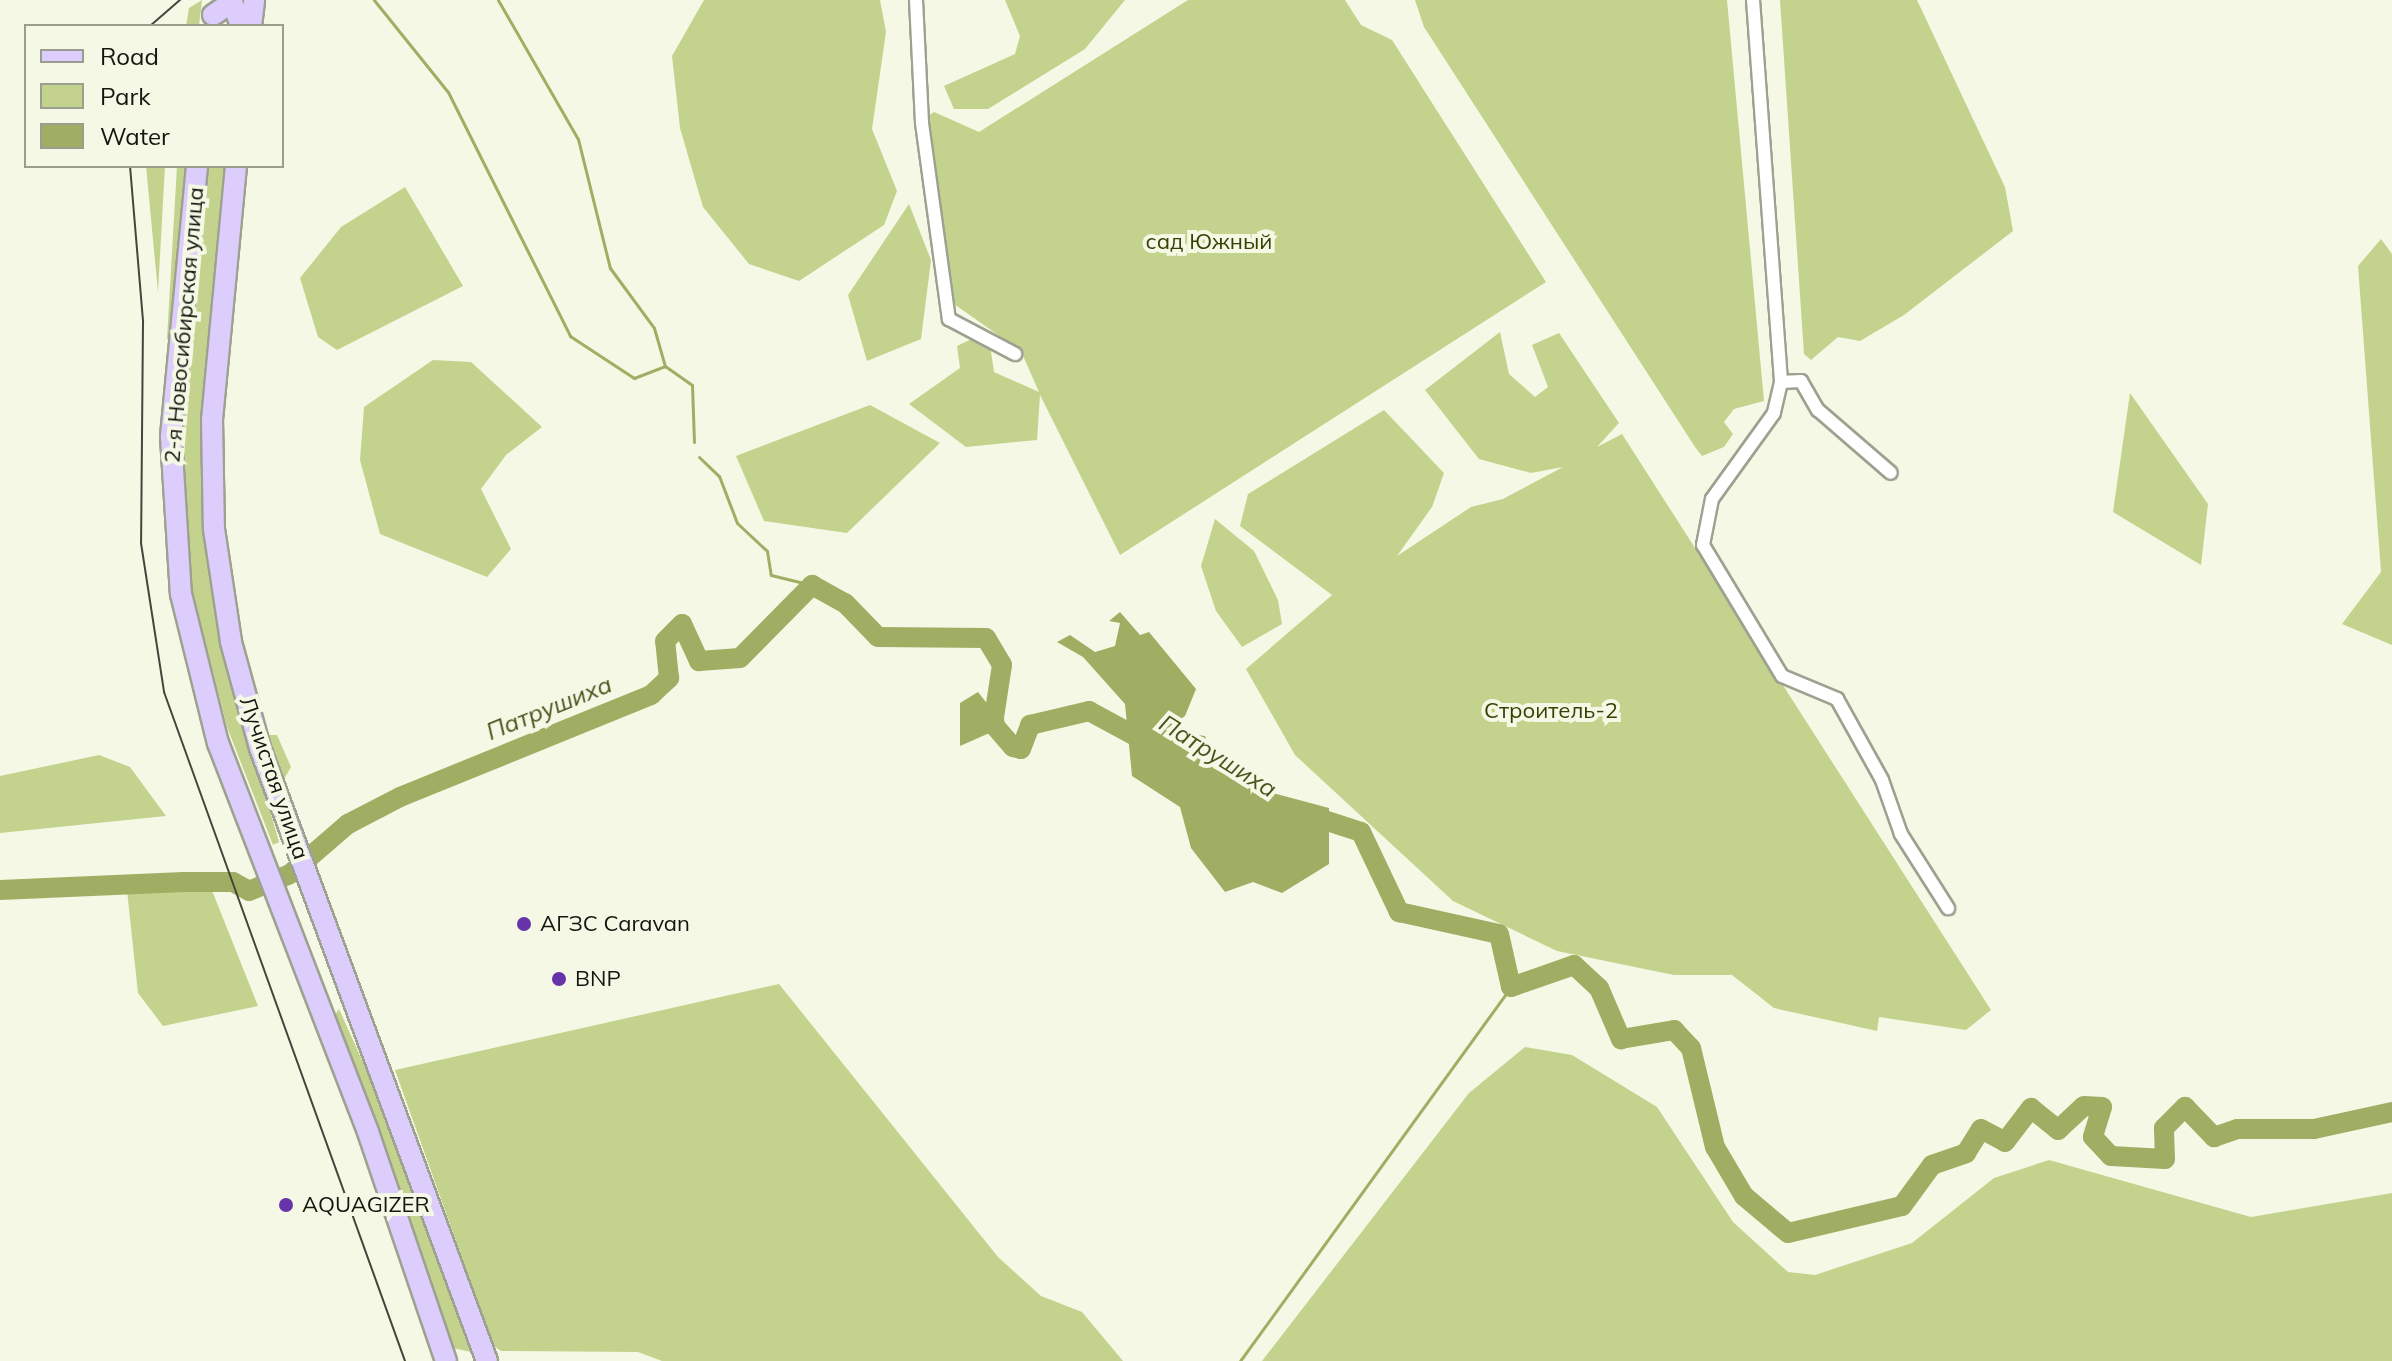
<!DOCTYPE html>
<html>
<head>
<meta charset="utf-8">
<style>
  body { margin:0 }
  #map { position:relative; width:2392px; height:1361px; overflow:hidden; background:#f4f8e5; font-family:Mulish,sans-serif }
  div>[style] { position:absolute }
  .green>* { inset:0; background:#c3d38d }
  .water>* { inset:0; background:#9fae63 }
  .stream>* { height:3px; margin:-1.5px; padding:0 1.5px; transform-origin:1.5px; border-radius:1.5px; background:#9fae63 }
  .river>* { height:20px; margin:-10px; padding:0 10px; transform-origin:10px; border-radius:10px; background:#9fae63 }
  .roads { filter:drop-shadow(2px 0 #9da190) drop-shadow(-2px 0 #9da190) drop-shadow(0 2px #9da190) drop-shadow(0 -2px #9da190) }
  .street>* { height:12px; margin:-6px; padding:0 6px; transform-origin:6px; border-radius:6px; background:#fff }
  .primary>* { height:20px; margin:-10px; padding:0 10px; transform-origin:10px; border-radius:10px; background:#ddcdfd }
  .tram>* { height:2px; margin:-1px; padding:0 1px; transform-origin:1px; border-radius:1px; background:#44463d }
  .dots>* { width:22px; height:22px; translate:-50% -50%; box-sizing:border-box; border:4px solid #f4f8e5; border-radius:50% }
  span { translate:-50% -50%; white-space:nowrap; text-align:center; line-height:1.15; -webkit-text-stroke:8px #f4f8e5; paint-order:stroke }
  .park-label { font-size:22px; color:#384105 }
  .street-label { font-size:22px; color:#14160f }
  .poi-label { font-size:22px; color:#14160f }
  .left { translate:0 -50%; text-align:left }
  .water-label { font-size:24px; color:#4a541c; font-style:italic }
  .legend { position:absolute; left:24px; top:24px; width:260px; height:144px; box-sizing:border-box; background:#f4f8e5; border:2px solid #9a9e8f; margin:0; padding:10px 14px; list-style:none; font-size:24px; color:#14160f }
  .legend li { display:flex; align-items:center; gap:16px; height:40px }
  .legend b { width:40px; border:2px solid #9a9e8f }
</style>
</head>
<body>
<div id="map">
  <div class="green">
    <i style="clip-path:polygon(202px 0,199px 26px,186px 26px,189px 8px)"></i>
    <i style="clip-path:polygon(704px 0,880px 0,886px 32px,872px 129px,897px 191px,884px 225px,799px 281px,749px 264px,703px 207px,680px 128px,672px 56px)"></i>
    <i style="clip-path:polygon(1005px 0,1125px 0,1085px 49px,988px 109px,954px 109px,944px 86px,1015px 54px,1020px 36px)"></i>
    <i style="clip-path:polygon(1188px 0,1345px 0,1361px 25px,1392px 40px,1546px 282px,1120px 555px,1040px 395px,1037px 440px,966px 447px,909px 404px,960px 368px,957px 346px,978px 336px,990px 345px,994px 372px,1039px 392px,1021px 351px,954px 304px,927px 117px,934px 112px,979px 132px)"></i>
    <i style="clip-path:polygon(1415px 0,1727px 0,1764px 401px,1734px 409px,1724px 422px,1733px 434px,1724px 447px,1702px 456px,1695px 447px,1424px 27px)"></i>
    <i style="clip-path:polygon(1780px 0,1917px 0,2005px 187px,2013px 231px,1904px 315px,1860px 341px,1838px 337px,1811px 360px,1804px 354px)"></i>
    <i style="clip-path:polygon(146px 166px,165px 166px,158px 292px)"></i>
    <i style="clip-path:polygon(177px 166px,185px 166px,171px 340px,167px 339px)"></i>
    <i style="clip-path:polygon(207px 166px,225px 166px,206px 428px,210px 566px,220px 635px,279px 842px,273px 845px,227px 727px,192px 590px,185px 528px,184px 409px)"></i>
    <i style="clip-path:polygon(405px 187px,463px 286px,337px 350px,318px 337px,300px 278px,341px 227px)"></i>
    <i style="clip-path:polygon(909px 204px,931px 260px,921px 339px,867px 361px,848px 295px)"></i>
    <i style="clip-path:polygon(2381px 239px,2392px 254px,2392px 645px,2342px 624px,2381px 572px,2358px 266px)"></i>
    <i style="clip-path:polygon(1500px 332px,1509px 374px,1535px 397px,1548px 387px,1532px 345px,1559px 333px,1619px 423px,1597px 447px,1622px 434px,1991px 1010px,1966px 1030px,1879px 1017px,1877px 1031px,1774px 1008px,1732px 975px,1674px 975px,1557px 951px,1453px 901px,1295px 755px,1246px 669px,1332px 595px,1240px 526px,1248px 494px,1384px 410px,1444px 473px,1432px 507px,1397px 556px,1471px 507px,1503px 499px,1563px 467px,1531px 473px,1479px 459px,1425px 390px)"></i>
    <i style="clip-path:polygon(433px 360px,471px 362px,542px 427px,506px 455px,481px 489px,511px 549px,487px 577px,380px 534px,360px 460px,364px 407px)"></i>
    <i style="clip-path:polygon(2130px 393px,2208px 504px,2201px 565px,2113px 512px)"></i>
    <i style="clip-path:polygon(870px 405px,940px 443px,847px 533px,764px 521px,736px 456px)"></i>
    <i style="clip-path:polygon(1215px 519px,1254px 551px,1278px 600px,1282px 624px,1242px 647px,1216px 611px,1201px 566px)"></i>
    <i style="clip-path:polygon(268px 735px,277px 735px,291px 767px,283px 781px,300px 835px)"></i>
    <i style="clip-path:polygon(99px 755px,130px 767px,166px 816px,0 833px,0 776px)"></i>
    <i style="clip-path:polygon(211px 888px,258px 1006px,163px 1026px,138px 993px,127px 890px)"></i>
    <i style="clip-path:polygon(779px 984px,998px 1257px,1041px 1296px,1082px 1312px,1123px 1361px,662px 1361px,638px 1352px,501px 1351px,493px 1345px,395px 1070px)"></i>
    <i style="clip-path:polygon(339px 1009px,393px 1129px,471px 1352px,453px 1348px,333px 1018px)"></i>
    <i style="clip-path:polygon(1525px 1047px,1572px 1055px,1657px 1107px,1733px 1222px,1788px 1272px,1815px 1275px,1912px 1243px,1994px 1178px,2049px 1160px,2251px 1217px,2392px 1193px,2392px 1361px,1262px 1361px,1469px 1093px)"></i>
  </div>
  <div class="water">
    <i style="clip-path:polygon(1120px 612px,1140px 635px,1149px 632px,1196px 689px,1185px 716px,1165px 730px,1205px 736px,1213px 768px,1250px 787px,1329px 808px,1329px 864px,1282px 893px,1253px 882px,1225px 892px,1191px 848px,1180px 807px,1132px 776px,1125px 704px,1083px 657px,1057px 642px,1070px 635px,1095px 652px,1115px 646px,1120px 623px,1109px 621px)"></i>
    <i style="clip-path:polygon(978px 692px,996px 715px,1003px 709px,1006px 735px,994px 731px,960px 746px,960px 703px)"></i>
  </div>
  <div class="stream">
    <i style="left:374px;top:0;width:118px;rotate:51.2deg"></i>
    <i style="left:448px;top:92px;width:273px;rotate:63.4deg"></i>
    <i style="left:570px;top:336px;width:77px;rotate:33.3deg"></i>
    <i style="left:634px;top:378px;width:33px;rotate:-21deg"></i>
    <i style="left:665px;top:366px;width:33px;rotate:35deg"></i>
    <i style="left:692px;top:385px;width:57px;rotate:88deg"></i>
    <i style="left:498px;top:0;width:160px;rotate:60.1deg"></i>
    <i style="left:578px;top:139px;width:133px;rotate:76.1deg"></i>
    <i style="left:610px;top:268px;width:74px;rotate:53.7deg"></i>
    <i style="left:654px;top:328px;width:40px;rotate:74deg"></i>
    <i style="left:699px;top:457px;width:28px;rotate:44deg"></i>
    <i style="left:719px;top:476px;width:50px;rotate:69deg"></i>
    <i style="left:737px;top:523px;width:41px;rotate:43deg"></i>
    <i style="left:767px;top:551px;width:24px;rotate:81deg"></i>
    <i style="left:771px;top:575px;width:42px;rotate:13.7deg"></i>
    <i style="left:1240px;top:1361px;width:462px;rotate:-54.1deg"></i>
  </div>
  <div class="river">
    <i style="left:1300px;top:824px;width:24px;rotate:-9deg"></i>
    <i style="left:1324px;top:820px;width:39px;rotate:18deg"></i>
    <i style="left:1361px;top:832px;width:89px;rotate:64.6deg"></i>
    <i style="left:1399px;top:912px;width:102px;rotate:12.4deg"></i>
    <i style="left:1499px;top:934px;width:54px;rotate:77.2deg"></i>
    <i style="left:1511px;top:987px;width:67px;rotate:-19.2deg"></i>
    <i style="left:1574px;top:965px;width:34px;rotate:43deg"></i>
    <i style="left:1599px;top:988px;width:56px;rotate:66.7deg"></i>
    <i style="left:1621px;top:1039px;width:54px;rotate:-9.6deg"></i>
    <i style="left:1674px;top:1030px;width:25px;rotate:47deg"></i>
    <i style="left:1691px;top:1048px;width:102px;rotate:76.4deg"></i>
    <i style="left:1715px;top:1147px;width:57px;rotate:59.4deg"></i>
    <i style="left:1744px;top:1196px;width:57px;rotate:40.1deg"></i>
    <i style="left:1788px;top:1233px;width:117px;rotate:-13.3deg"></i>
    <i style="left:1902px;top:1206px;width:51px;rotate:-53.8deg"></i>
    <i style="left:1932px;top:1165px;width:36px;rotate:-19deg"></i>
    <i style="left:1966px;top:1153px;width:28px;rotate:-58deg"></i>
    <i style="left:1981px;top:1129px;width:27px;rotate:28deg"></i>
    <i style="left:2005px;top:1142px;width:43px;rotate:-52.6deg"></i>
    <i style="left:2031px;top:1108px;width:35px;rotate:39deg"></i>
    <i style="left:2058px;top:1130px;width:35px;rotate:-43deg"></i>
    <i style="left:2084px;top:1106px;width:18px;rotate:3deg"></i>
    <i style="left:2102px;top:1107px;width:31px;rotate:107deg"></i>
    <i style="left:2093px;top:1137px;width:26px;rotate:47deg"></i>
    <i style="left:2111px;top:1156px;width:54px;rotate:3.2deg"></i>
    <i style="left:2165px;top:1159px;width:31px;rotate:-92deg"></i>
    <i style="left:2164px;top:1128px;width:30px;rotate:-45deg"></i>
    <i style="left:2185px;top:1107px;width:42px;rotate:46deg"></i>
    <i style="left:2214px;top:1137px;width:24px;rotate:-19deg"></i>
    <i style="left:2237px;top:1129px;width:77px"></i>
    <i style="left:2314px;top:1129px;width:80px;rotate:-12.3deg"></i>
    <i style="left:0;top:890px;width:184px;rotate:-2.5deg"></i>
    <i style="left:184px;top:882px;width:49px"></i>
    <i style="left:233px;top:882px;width:18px;rotate:29deg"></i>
    <i style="left:249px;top:891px;width:44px;rotate:-22.5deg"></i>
    <i style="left:290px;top:874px;width:77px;rotate:-40.8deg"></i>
    <i style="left:348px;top:824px;width:59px;rotate:-27.4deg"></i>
    <i style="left:400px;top:797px;width:271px;rotate:-22.1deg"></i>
    <i style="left:651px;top:695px;width:25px;rotate:-43deg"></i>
    <i style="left:669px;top:678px;width:37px;rotate:-96deg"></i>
    <i style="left:665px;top:641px;width:24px;rotate:-45deg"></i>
    <i style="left:682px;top:624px;width:41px;rotate:65.3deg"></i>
    <i style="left:699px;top:661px;width:41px;rotate:-4.2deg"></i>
    <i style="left:740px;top:658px;width:103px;rotate:-45.4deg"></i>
    <i style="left:812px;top:585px;width:38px;rotate:29deg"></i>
    <i style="left:845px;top:603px;width:47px;rotate:45.9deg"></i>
    <i style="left:878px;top:637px;width:108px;rotate:0.5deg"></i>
    <i style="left:986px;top:638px;width:31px;rotate:59deg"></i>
    <i style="left:1002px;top:665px;width:60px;rotate:98.7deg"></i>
    <i style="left:993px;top:724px;width:30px;rotate:49deg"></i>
    <i style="left:1013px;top:747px;width:8px;rotate:14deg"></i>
    <i style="left:1021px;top:749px;width:26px;rotate:-69deg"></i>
    <i style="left:1030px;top:725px;width:61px;rotate:-13.3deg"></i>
    <i style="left:1089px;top:711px;width:72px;rotate:28.4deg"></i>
  </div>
  <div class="roads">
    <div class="street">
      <i style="left:916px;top:0;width:123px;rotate:87.2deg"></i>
      <i style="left:922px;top:123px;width:198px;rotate:82.2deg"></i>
      <i style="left:949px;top:319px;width:75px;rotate:27.9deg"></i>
      <i style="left:1753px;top:0;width:383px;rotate:85.8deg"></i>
      <i style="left:1781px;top:382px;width:32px;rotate:103deg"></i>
      <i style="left:1774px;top:413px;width:106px;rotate:125.8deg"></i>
      <i style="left:1712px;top:499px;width:47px;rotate:101.1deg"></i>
      <i style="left:1703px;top:545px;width:153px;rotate:58.9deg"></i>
      <i style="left:1782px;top:676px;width:60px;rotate:22.7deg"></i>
      <i style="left:1837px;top:699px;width:93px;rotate:60.9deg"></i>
      <i style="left:1882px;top:780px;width:57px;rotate:70.6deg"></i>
      <i style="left:1901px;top:834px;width:88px;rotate:57.6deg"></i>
      <i style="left:1781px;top:382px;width:20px;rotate:-3deg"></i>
      <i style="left:1801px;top:381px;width:34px;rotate:60deg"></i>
      <i style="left:1818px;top:410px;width:96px;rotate:40.8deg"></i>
    </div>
    <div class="primary">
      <i style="left:213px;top:15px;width:23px;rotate:-34deg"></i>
      <i style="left:232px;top:2px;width:26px;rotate:69deg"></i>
      <i style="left:251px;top:26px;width:26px;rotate:-83deg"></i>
      <i style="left:197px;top:166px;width:272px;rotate:95.5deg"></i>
      <i style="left:171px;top:437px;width:157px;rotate:86.4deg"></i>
      <i style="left:181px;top:594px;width:154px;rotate:76.1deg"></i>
      <i style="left:218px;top:743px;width:417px;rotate:68.9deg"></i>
      <i style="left:368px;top:1132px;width:242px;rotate:71.2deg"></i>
      <i style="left:236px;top:166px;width:254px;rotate:95.4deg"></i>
      <i style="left:212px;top:419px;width:110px;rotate:89deg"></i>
      <i style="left:214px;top:529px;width:114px;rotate:81.4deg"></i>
      <i style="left:231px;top:642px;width:110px;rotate:74.7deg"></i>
      <i style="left:260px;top:748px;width:654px;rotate:69.68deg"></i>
    </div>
  </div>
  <div class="tram">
    <i style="left:150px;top:26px;width:40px;rotate:-41deg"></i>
    <i style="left:130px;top:166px;width:157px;rotate:85.2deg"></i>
    <i style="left:143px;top:322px;width:221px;rotate:90.5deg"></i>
    <i style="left:141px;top:543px;width:151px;rotate:81.2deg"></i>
    <i style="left:164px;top:692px;width:711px;rotate:70.19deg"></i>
  </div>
  <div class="dots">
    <i style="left:524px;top:924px;background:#6733aa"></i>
    <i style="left:559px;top:979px;background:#6733aa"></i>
    <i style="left:286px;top:1205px;background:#6733aa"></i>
  </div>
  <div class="park-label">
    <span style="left:1209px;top:242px">сад Южный</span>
    <span style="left:1551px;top:711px">Строитель-2</span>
  </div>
  <div class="street-label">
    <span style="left:184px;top:325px;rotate:-85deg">2-я Новосибирская улица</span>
    <span style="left:274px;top:778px;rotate:71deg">Лучистая улица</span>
  </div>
  <div class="poi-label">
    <span class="left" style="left:540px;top:924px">АГЗС Caravan</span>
    <span class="left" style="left:575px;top:979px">BNP</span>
    <span class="left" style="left:302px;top:1205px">AQUAGIZER</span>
  </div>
  <div class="water-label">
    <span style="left:549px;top:708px;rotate:-22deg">Патрушиха</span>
    <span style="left:1218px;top:756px;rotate:32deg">Патрушиха</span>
  </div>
  <ul class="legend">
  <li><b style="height:10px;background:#ddcdfd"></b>Road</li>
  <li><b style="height:22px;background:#c3d38d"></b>Park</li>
  <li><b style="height:22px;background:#9fae63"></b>Water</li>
  </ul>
</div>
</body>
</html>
